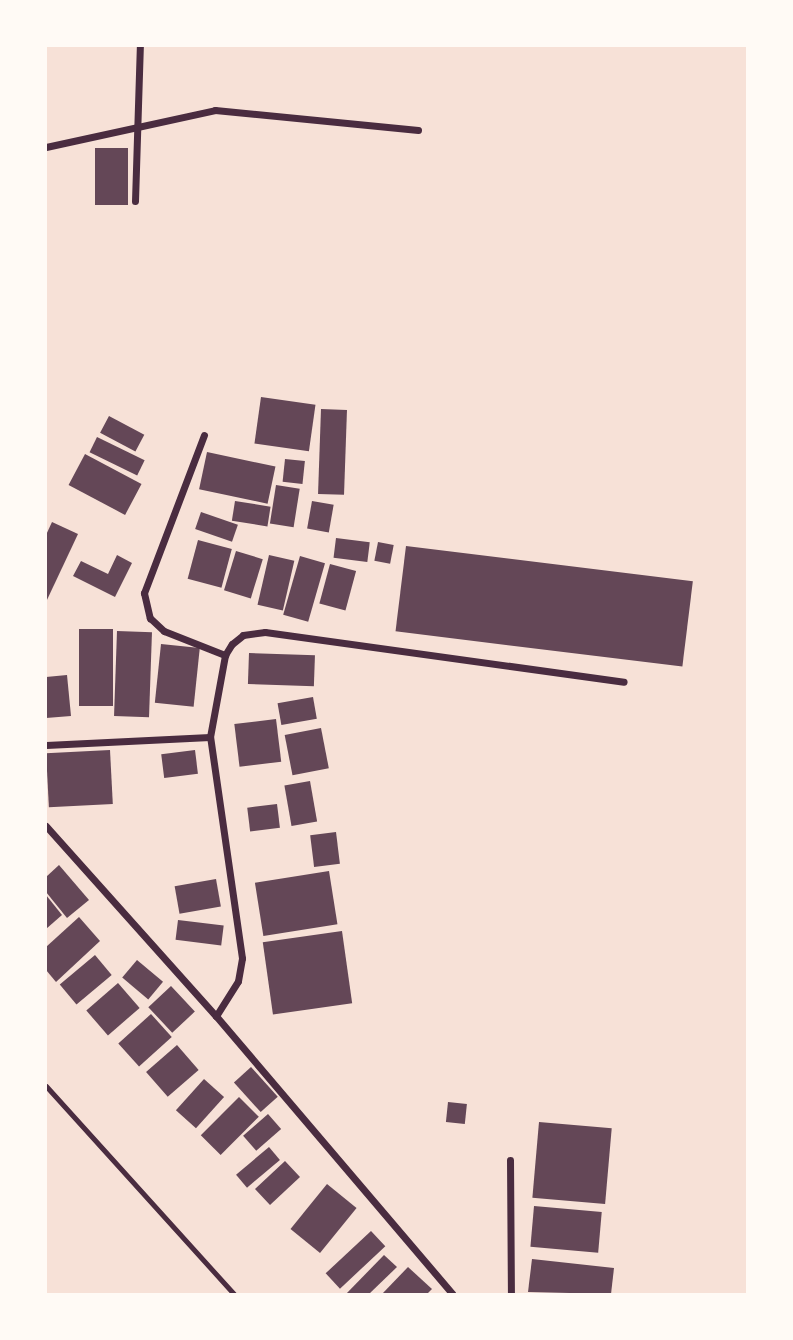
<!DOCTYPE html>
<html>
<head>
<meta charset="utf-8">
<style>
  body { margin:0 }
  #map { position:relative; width:793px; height:1340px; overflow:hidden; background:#f7e1d7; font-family:"Archivo Narrow",sans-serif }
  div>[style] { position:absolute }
  .building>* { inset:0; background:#644757; transform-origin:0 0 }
  .service>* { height:5px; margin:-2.5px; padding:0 2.5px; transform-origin:2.5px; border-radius:2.5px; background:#4a2c40 }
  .minor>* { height:7px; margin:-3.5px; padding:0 3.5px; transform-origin:3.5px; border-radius:3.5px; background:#4a2c40 }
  span { translate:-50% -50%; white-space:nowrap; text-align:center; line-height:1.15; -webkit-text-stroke:6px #fffaf5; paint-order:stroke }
  .frame { position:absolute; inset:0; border:47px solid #fffaf5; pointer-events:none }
</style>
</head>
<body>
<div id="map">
  <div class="building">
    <i style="left:128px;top:148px;width:57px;height:33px;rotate:90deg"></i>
    <i style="left:261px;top:397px;width:55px;height:47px;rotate:8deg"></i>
    <i style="left:321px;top:409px;width:26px;height:85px;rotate:2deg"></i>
    <i style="left:109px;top:416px;width:40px;height:19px;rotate:28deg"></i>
    <i style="left:97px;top:437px;width:53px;height:17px;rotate:26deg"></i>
    <i style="left:207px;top:452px;width:70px;height:38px;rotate:12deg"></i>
    <i style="left:85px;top:454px;width:64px;height:35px;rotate:28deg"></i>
    <i style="left:285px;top:459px;width:20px;height:23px;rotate:6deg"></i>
    <i style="left:276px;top:485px;width:24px;height:39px;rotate:9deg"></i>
    <i style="left:235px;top:501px;width:36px;height:20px;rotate:9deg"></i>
    <i style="left:312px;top:501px;width:22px;height:28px;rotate:10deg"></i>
    <i style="left:201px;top:512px;width:39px;height:18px;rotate:19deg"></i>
    <i style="clip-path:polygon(52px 522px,78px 534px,46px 602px,46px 535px)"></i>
    <i style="left:336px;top:538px;width:34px;height:20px;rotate:7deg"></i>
    <i style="left:198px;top:540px;width:35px;height:40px;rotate:15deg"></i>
    <i style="left:378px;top:542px;width:16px;height:19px;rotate:11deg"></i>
    <i style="left:406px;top:546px;width:289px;height:86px;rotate:7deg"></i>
    <i style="left:236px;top:551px;width:28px;height:41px;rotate:17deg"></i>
    <i style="clip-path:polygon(117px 555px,132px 563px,115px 597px,73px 576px,81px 561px,108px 574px)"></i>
    <i style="left:269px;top:555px;width:26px;height:51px;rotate:13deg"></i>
    <i style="left:300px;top:556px;width:26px;height:61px;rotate:16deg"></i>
    <i style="left:330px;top:564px;width:27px;height:41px;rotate:15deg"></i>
    <i style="left:79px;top:629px;width:34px;height:77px"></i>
    <i style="left:117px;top:631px;width:35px;height:85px;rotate:2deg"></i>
    <i style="left:161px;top:644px;width:39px;height:59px;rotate:6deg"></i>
    <i style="left:249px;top:653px;width:66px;height:31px;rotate:2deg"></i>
    <i style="clip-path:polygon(67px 675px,71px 716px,46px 718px,46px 677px)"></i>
    <i style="left:313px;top:697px;width:22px;height:36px;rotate:80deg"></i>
    <i style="left:276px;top:719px;width:43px;height:42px;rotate:83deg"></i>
    <i style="left:321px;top:728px;width:41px;height:37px;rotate:79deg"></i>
    <i style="left:110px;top:750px;width:54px;height:64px;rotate:87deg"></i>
    <i style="left:195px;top:750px;width:24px;height:34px;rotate:83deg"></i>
    <i style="left:310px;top:781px;width:41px;height:26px;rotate:80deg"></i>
    <i style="left:277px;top:804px;width:24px;height:30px;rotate:83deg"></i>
    <i style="left:336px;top:832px;width:32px;height:26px;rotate:83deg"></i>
    <i style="clip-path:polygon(59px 865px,89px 900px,67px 918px,46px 892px,46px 877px)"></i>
    <i style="left:329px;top:871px;width:54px;height:75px;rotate:81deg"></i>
    <i style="left:216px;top:879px;width:28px;height:42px;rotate:80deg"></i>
    <i style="clip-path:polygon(46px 895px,62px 915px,46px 929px)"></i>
    <i style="clip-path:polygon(79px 917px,100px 941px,56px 982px,46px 970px,46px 947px)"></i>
    <i style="left:178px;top:920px;width:46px;height:20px;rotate:7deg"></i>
    <i style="left:342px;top:931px;width:73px;height:80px;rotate:82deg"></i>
    <i style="left:95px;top:955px;width:26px;height:46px;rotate:50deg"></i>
    <i style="left:137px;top:960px;width:34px;height:23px;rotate:40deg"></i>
    <i style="left:118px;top:983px;width:33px;height:42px;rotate:49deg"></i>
    <i style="left:171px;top:986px;width:35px;height:31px;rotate:47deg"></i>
    <i style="left:151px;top:1014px;width:31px;height:44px;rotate:48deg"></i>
    <i style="left:177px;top:1045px;width:33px;height:41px;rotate:49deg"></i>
    <i style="left:251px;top:1067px;width:40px;height:23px;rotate:48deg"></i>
    <i style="left:204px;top:1079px;width:27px;height:42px;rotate:42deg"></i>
    <i style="left:239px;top:1097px;width:28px;height:54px;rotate:45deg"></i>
    <i style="left:448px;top:1102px;width:19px;height:20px;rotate:6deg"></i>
    <i style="left:268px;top:1114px;width:20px;height:33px;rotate:49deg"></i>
    <i style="left:539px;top:1122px;width:73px;height:76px;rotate:5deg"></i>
    <i style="left:269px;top:1147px;width:17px;height:43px;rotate:50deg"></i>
    <i style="left:285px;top:1161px;width:22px;height:41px;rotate:47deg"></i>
    <i style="left:327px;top:1184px;width:38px;height:58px;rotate:39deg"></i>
    <i style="left:534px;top:1206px;width:68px;height:41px;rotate:5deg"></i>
    <i style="left:371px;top:1231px;width:21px;height:62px;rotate:47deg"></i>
    <i style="clip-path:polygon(384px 1255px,397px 1267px,369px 1294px,346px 1294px)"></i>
    <i style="clip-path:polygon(532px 1259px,614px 1268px,611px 1294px,528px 1292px)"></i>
    <i style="clip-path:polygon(408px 1267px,432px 1289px,427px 1294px,382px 1294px)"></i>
  </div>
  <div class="service">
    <i style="left:46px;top:1086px;width:280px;rotate:47.9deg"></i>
  </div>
  <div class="minor">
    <i style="left:46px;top:147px;width:173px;rotate:-12.3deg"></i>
    <i style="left:215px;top:110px;width:204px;rotate:5.6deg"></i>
    <i style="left:135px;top:201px;width:155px;rotate:-88.2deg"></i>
    <i style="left:204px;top:435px;width:169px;rotate:110.8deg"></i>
    <i style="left:144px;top:593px;width:26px;rotate:77deg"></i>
    <i style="left:150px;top:618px;width:19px;rotate:43deg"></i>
    <i style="left:164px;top:631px;width:66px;rotate:21.5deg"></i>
    <i style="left:46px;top:745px;width:164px;rotate:-2.8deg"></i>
    <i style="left:46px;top:826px;width:255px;rotate:48.2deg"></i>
    <i style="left:216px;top:1016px;width:365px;rotate:49.6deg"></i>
    <i style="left:216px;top:1016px;width:41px;rotate:-57.8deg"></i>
    <i style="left:238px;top:981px;width:23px;rotate:-80deg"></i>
    <i style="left:242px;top:958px;width:223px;rotate:-98.2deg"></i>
    <i style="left:210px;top:737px;width:83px;rotate:-79.6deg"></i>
    <i style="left:225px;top:655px;width:13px;rotate:-58deg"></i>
    <i style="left:232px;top:644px;width:14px;rotate:-39deg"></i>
    <i style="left:243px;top:635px;width:22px;rotate:-8deg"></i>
    <i style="left:265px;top:632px;width:362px;rotate:7.9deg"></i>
    <i style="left:510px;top:1160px;width:134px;rotate:89.6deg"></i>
  </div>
  <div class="frame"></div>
</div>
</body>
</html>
